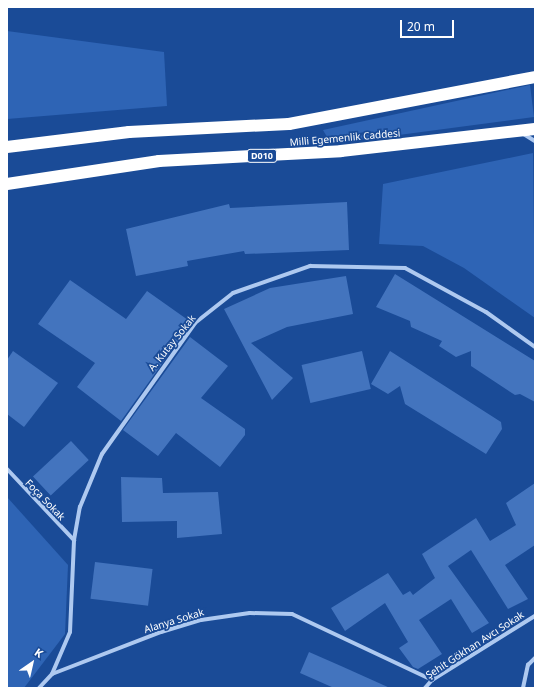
<!DOCTYPE html>
<html>
<head>
<meta charset="utf-8">
<style>
  body { margin:0 }
  #map { position:relative; width:542px; height:695px; overflow:hidden; background:#1a4b97; font-family:"Noto Sans",sans-serif }
  div>[style] { position:absolute }
  .green>* { inset:0; background:#2e64b5 }
  .building>* { inset:0; background:#4374be; transform-origin:0 0 }
  .street>* { height:4px; margin:-2px; padding:0 2px; transform-origin:2px; border-radius:2px; background:#aec9f0 }
  .highway>* { height:12px; margin:-6px; padding:0 6px; transform-origin:6px; border-radius:6px; background:#fff }
  span { translate:-50% -50%; white-space:nowrap; text-align:center; line-height:1.15; -webkit-text-stroke:3.5px #1a4b97; paint-order:stroke }
  .shield-label span { padding:1px 3px; background:#1a4b97; border:1px solid; border-radius:3px; -webkit-text-stroke-width:0 }
  .shield-label { font-size:9px; color:#fff; font-weight:700 }
  .street-label { font-size:10px; color:#fff }
  .frame { position:absolute; inset:0; border:8px solid #fff; pointer-events:none }
  .north { position:absolute; left:12px; top:643px; width:40px; height:40px; -webkit-text-stroke:3px #1a4b97; paint-order:stroke; rotate:34deg; font-size:11px; font-weight:700; line-height:16px; text-align:center; color:#fff }
  .north::after { content:''; display:block; margin:auto; width:14px; height:18px; background:#fff; clip-path:polygon(50% 0,100% 100%,50% 72%,0 100%) }
  .scale { position:absolute; left:400px; top:20px; width:54px; height:18px; box-sizing:border-box; border:2px solid #fff; border-top:0; padding-left:5px; font-size:12px; line-height:14px; white-space:nowrap; color:#fff; -webkit-text-stroke:3px #1a4b97; paint-order:stroke }
</style>
</head>
<body>
<div id="map">
  <div class="green">
    <i style="clip-path:polygon(7px 31px,164px 52px,167px 106px,7px 119px)"></i>
    <i style="clip-path:polygon(530px 85px,534px 117px,331px 144px,323px 130px)"></i>
    <i style="clip-path:polygon(533px 153px,535px 318px,464px 268px,423px 246px,379px 244px,383px 184px)"></i>
    <i style="clip-path:polygon(7px 497px,68px 565px,65px 634px,24px 688px,7px 688px)"></i>
  </div>
  <div class="building">
    <i style="clip-path:polygon(347px 202px,349px 250px,245px 254px,244px 251px,187px 261px,188px 266px,136px 276px,126px 229px,229px 204px,230px 208px)"></i>
    <i style="clip-path:polygon(395px 274px,535px 361px,535px 402px,520px 394px,515px 395px,471px 366px,471px 351px,456px 357px,439px 346px,442px 341px,411px 327px,410px 321px,376px 307px)"></i>
    <i style="clip-path:polygon(346px 276px,353px 314px,287px 327px,251px 343px,293px 378px,272px 400px,224px 309px,270px 288px)"></i>
    <i style="clip-path:polygon(70px 280px,126px 319px,147px 291px,188px 320px,181px 330px,184px 333px,121px 421px,77px 387px,95px 363px,38px 324px)"></i>
    <i style="clip-path:polygon(190px 337px,228px 366px,201px 398px,245px 429px,245px 435px,220px 467px,176px 433px,158px 456px,123px 430px)"></i>
    <i style="clip-path:polygon(13px 351px,58px 383px,24px 427px,7px 414px,7px 360px)"></i>
    <i style="left:362px;top:351px;width:39px;height:62px;rotate:77deg"></i>
    <i style="clip-path:polygon(390px 351px,501px 422px,502px 429px,486px 454px,405px 404px,400px 386px,388px 394px,371px 384px)"></i>
    <i style="left:71px;top:441px;width:26px;height:52px;rotate:47deg"></i>
    <i style="clip-path:polygon(121px 477px,162px 478px,163px 493px,218px 492px,222px 534px,177px 538px,177px 521px,122px 522px)"></i>
    <i style="clip-path:polygon(535px 483px,535px 545px,505px 565px,528px 599px,508px 609px,471px 550px,448px 566px,489px 623px,472px 633px,451px 599px,419px 620px,442px 654px,418px 669px,413px 667px,399px 648px,408px 642px,385px 603px,345px 631px,331px 608px,388px 573px,403px 595px,410px 591px,413px 595px,435px 578px,422px 554px,476px 518px,490px 541px,516px 525px,506px 503px)"></i>
    <i style="left:95px;top:562px;width:58px;height:37px;rotate:7deg"></i>
    <i style="clip-path:polygon(309px 652px,341px 666px,390px 688px,334px 688px,300px 673px)"></i>
  </div>
  <div class="street">
    <i style="left:522px;top:133px;width:15px;rotate:32deg"></i>
    <i style="left:7px;top:469px;width:98px;rotate:46.7deg"></i>
    <i style="left:52px;top:674px;width:46px;rotate:-66.8deg"></i>
    <i style="left:70px;top:632px;width:92px;rotate:-87.5deg"></i>
    <i style="left:74px;top:540px;width:34px;rotate:-80deg"></i>
    <i style="left:80px;top:507px;width:57px;rotate:-67.5deg"></i>
    <i style="left:102px;top:454px;width:161px;rotate:-54.6deg"></i>
    <i style="left:195px;top:323px;width:48px;rotate:-38.3deg"></i>
    <i style="left:233px;top:293px;width:82px;rotate:-19.3deg"></i>
    <i style="left:310px;top:266px;width:95px;rotate:1.2deg"></i>
    <i style="left:405px;top:268px;width:92px;rotate:28.5deg"></i>
    <i style="left:486px;top:312px;width:60px;rotate:35.5deg"></i>
    <i style="left:39px;top:688px;width:19px;rotate:-47deg"></i>
    <i style="left:52px;top:674px;width:117px;rotate:-21.1deg"></i>
    <i style="left:161px;top:632px;width:42px;rotate:-16.7deg"></i>
    <i style="left:201px;top:620px;width:49px;rotate:-8.1deg"></i>
    <i style="left:250px;top:613px;width:42px;rotate:1.4deg"></i>
    <i style="left:292px;top:614px;width:155px;rotate:25.2deg"></i>
    <i style="left:425px;top:688px;width:11px;rotate:-49deg"></i>
    <i style="left:432px;top:680px;width:121px;rotate:-31.9deg"></i>
    <i style="left:523px;top:688px;width:24px;rotate:-78deg"></i>
    <i style="left:528px;top:665px;width:10px;rotate:-45deg"></i>
  </div>
  <div class="highway">
    <i style="left:7px;top:147px;width:123px;rotate:-7deg"></i>
    <i style="left:129px;top:132px;width:160px;rotate:-2.9deg"></i>
    <i style="left:289px;top:124px;width:250px;rotate:-10.8deg"></i>
    <i style="left:7px;top:184px;width:154px;rotate:-8.6deg"></i>
    <i style="left:159px;top:161px;width:182px;rotate:-3.1deg"></i>
    <i style="left:341px;top:151px;width:195px;rotate:-6.5deg"></i>
  </div>
  <div class="shield-label">
    <span style="left:262px;top:156px">D010</span>
  </div>
  <div class="street-label">
    <span style="left:345px;top:138px;rotate:-5deg">Milli Egemenlik Caddesi</span>
    <span style="left:172px;top:343px;rotate:-51deg">A. Kutay Sokak</span>
    <span style="left:45px;top:500px;rotate:46deg">Foça Sokak</span>
    <span style="left:174px;top:621px;rotate:-17deg">Alanya Sokak</span>
    <span style="left:475px;top:645px;rotate:-33deg">Şehit Gökhan Avcı Sokak</span>
  </div>
  <div class="frame"></div>
  <div class="north">K</div>
  <div class="scale">20 m</div>
</div>
</body>
</html>
